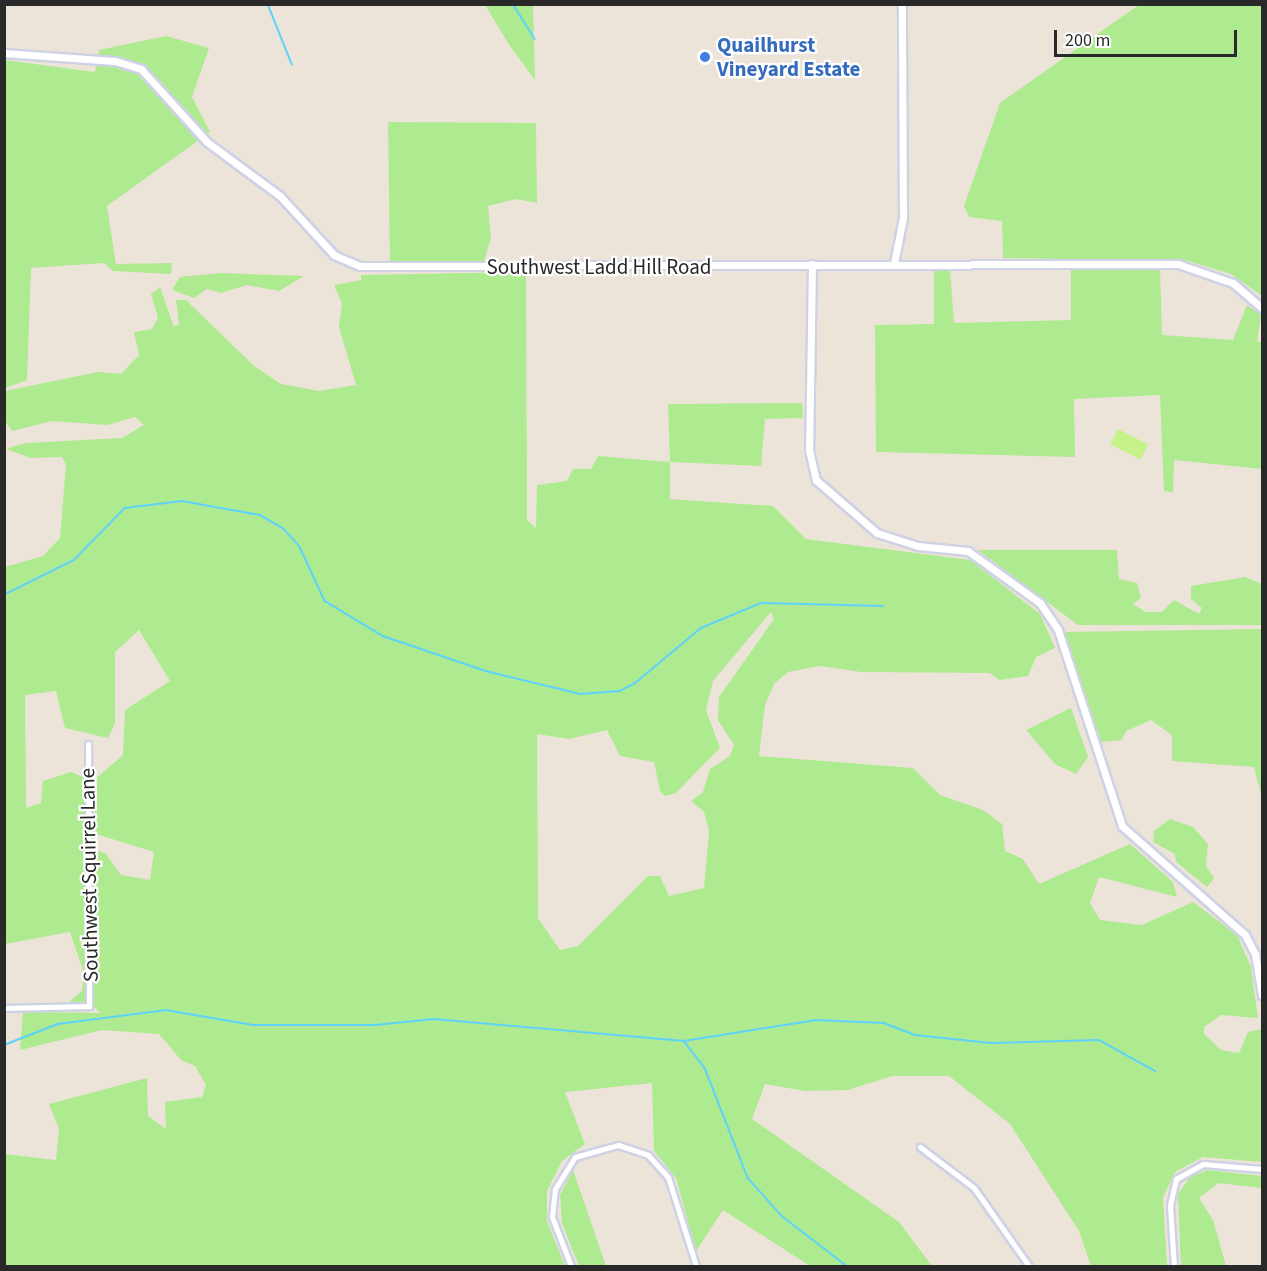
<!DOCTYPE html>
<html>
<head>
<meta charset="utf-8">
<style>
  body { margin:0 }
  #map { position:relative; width:1267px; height:1271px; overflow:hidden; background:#ede4d9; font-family:"Source Sans 3",sans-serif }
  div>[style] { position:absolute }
  .green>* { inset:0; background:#aeea8f }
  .pitch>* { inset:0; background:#c6f389; transform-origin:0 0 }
  .stream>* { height:1.5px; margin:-0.75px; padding:0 0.75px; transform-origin:0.75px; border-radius:0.75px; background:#5fd2fc }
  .roads { filter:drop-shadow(2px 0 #ced2e4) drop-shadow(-2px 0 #ced2e4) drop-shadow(0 2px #ced2e4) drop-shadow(0 -2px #ced2e4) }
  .street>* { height:5px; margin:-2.5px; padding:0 2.5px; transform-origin:2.5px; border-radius:2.5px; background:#fff }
  .secondary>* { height:7px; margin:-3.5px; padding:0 3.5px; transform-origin:3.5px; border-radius:3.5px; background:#fff }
  .dots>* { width:16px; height:16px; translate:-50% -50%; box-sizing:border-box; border:3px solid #fff; border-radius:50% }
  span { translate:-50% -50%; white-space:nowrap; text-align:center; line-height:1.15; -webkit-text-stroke:4.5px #fff; paint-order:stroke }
  .shop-label { font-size:21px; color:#366cbe; font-weight:700 }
  .left { translate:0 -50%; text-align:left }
  .street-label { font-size:21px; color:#292929 }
  .frame { position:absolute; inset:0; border:6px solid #292929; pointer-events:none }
  .scale { position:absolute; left:1054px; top:30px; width:183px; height:27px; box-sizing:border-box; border:3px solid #292929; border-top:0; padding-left:8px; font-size:18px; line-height:21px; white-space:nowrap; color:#292929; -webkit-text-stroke:4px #fff; paint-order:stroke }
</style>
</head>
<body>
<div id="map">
  <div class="green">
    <i style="clip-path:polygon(1140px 4px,1262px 5px,1262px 296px,1231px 274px,1188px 261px,1003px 258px,1002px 221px,969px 217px,964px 206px,1000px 103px)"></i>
    <i style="clip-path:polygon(485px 5px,533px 5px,535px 80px,510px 46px)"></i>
    <i style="clip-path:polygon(166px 36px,209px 48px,192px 97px,210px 132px,107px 206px,116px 264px,172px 263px,171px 274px,113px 271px,104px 263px,31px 268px,27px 380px,5px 388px,5px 60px,95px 72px,99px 50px)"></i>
    <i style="clip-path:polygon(388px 122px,536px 123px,537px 203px,516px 199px,488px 206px,491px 238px,483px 264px,390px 265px)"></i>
    <i style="clip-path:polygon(934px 269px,950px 269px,954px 323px,1071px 320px,1071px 270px,1160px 269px,1162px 335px,1233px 340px,1247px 305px,1261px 315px,1257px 342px,1262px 342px,1262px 469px,1174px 460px,1173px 492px,1164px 491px,1160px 395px,1074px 399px,1075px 457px,876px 452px,875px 325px,934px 324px)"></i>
    <i style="clip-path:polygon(evenodd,526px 272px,527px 520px,536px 528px,537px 485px,567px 481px,573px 469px,591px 469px,598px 456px,670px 462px,668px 404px,802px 403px,803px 418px,765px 419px,761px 466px,670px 462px,670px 499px,773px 506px,806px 539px,970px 560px,1040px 614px,1055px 648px,1036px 657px,1028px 676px,999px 680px,990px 673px,861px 672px,820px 666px,788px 672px,774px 684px,765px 705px,759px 756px,913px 768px,940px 795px,983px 810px,1002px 824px,1005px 851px,1023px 859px,1039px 884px,1130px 844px,1173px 882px,1177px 897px,1099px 877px,1090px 903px,1100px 920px,1142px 925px,1193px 902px,1237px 935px,1251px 967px,1258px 1018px,1221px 1015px,1204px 1027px,1204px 1034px,1221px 1050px,1239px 1053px,1248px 1032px,1262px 1029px,1262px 1162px,1203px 1157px,1175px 1172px,1163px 1198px,1167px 1266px,1091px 1266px,1079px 1231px,1010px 1124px,949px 1076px,892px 1076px,848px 1090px,805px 1091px,765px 1084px,752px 1119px,899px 1222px,932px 1266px,810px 1266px,723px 1210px,696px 1251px,676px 1178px,654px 1151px,652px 1083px,565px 1092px,585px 1144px,562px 1161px,547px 1191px,547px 1221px,565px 1266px,5px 1266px,5px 1154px,56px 1160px,59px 1129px,49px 1104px,147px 1078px,148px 1116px,166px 1129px,165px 1102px,202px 1097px,206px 1085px,195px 1066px,181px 1060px,159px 1034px,102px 1030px,20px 1050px,23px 1012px,100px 1013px,92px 1004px,95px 850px,105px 853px,121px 875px,150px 880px,154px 852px,96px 834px,93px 781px,123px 755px,125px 710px,170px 681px,139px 630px,115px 652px,115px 723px,108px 738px,65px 728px,56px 691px,25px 695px,26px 808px,41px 803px,43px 781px,71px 772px,85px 778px,87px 1001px,66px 1005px,82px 991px,84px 973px,70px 932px,5px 944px,5px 567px,43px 556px,60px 538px,66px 465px,62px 457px,31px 458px,6px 449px,25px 443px,122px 438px,144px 425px,135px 417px,108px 425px,52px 421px,12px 431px,5px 421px,5px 391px,98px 372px,121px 374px,139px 355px,134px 332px,152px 329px,158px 318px,151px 294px,160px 287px,174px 327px,179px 324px,176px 300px,186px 300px,253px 365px,281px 384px,319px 391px,356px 385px,339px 327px,342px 304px,334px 285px,361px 280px,361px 275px,526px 272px,771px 612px,774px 619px,719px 697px,718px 720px,734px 745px,730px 756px,710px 769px,703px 792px,691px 801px,704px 812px,709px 831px,704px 888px,669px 896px,660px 876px,648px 876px,578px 946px,560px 950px,538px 918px,537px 734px,569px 739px,607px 730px,620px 756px,654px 762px,660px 791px,665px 796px,676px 793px,720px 748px,706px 710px,713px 681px,771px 612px)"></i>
    <i style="clip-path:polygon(221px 273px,304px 276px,279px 291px,247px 285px,221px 293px,207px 289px,194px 298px,172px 290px,180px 277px)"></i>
    <i style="clip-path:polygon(978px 550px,1117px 550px,1119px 579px,1137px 583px,1141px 598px,1133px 604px,1146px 612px,1162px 612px,1174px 600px,1199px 614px,1202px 608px,1191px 599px,1191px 586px,1245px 577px,1262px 584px,1262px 625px,1078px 625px)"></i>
    <i style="clip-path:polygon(1262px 629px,1262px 798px,1254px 767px,1172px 761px,1172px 735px,1151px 720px,1126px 731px,1122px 740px,1101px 742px,1065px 632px)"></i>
    <i style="clip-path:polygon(1071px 708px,1088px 757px,1076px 774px,1055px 764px,1026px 730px)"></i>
    <i style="clip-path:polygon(1170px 819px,1193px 827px,1208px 844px,1206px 866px,1214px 878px,1207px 887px,1176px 862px,1175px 854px,1153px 842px,1154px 831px)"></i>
    <i style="clip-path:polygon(573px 1170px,606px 1266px,579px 1266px,562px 1223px,560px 1195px)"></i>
    <i style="clip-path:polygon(1208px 1170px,1262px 1176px,1262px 1188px,1218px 1183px,1199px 1198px,1213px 1220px,1226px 1266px,1181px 1266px,1178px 1194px,1190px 1177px)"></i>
  </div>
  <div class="pitch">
    <i style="left:1118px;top:429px;width:34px;height:17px;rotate:27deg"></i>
  </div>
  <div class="stream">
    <i style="left:268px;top:4px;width:65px;rotate:68.2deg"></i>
    <i style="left:513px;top:4px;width:41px;rotate:57.8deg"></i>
    <i style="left:4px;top:169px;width:1px"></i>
    <i style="left:4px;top:595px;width:78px;rotate:-26.6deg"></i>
    <i style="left:74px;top:560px;width:73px;rotate:-45.6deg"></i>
    <i style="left:125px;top:508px;width:57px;rotate:-7deg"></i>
    <i style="left:182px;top:501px;width:79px;rotate:10.2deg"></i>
    <i style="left:260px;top:515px;width:28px;rotate:30deg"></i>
    <i style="left:284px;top:529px;width:24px;rotate:48deg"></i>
    <i style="left:300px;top:547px;width:60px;rotate:65.2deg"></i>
    <i style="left:325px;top:601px;width:68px;rotate:31.1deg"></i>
    <i style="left:383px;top:636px;width:109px;rotate:18.8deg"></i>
    <i style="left:486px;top:671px;width:97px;rotate:13.7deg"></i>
    <i style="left:580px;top:694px;width:40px;rotate:-4.3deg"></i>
    <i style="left:620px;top:691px;width:16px;rotate:-27deg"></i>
    <i style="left:634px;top:684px;width:87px;rotate:-39.9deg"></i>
    <i style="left:701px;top:628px;width:65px;rotate:-22.6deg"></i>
    <i style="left:761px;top:603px;width:122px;rotate:1.4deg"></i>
    <i style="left:684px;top:1041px;width:34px;rotate:52deg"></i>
    <i style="left:705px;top:1068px;width:118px;rotate:68.6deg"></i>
    <i style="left:748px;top:1178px;width:51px;rotate:48.2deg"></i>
    <i style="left:782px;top:1216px;width:82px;rotate:37.6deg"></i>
    <i style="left:4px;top:1045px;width:58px;rotate:-21.3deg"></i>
    <i style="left:58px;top:1024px;width:109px;rotate:-7.4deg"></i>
    <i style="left:166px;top:1010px;width:88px;rotate:9.8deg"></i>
    <i style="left:253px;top:1025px;width:122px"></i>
    <i style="left:375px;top:1025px;width:59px;rotate:-5.8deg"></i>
    <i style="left:434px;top:1019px;width:251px;rotate:5deg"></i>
    <i style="left:684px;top:1041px;width:134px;rotate:-9deg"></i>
    <i style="left:816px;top:1020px;width:68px;rotate:2.5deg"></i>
    <i style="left:884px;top:1023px;width:33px;rotate:21deg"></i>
    <i style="left:915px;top:1035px;width:76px;rotate:6deg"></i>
    <i style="left:991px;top:1043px;width:108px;rotate:-1.6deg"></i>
    <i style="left:1099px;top:1040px;width:64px;rotate:29deg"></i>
  </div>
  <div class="roads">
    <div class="street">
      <i style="left:4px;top:1008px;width:85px;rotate:-1.3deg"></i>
      <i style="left:89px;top:1006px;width:262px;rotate:-90.2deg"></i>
      <i style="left:920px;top:1147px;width:68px;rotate:37.2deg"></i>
      <i style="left:974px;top:1188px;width:95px;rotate:54.8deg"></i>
      <i style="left:571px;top:1266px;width:53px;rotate:-111.2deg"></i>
      <i style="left:552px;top:1217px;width:28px;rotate:-84deg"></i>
      <i style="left:555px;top:1189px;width:38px;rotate:-58deg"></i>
      <i style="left:575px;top:1157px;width:45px;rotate:-15.6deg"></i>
      <i style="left:618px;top:1145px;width:32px;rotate:18deg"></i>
      <i style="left:648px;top:1155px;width:30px;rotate:48deg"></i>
      <i style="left:668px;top:1177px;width:93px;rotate:72.5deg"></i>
      <i style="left:1174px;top:1266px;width:61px;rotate:-93.8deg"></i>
      <i style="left:1170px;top:1205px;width:27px;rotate:-77deg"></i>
      <i style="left:1176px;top:1179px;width:31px;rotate:-29deg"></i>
      <i style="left:1203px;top:1164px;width:59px;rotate:4.8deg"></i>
    </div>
    <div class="secondary">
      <i style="left:4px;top:53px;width:111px;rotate:4.1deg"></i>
      <i style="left:115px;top:61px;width:27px;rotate:17deg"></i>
      <i style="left:141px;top:69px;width:98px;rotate:47.9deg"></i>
      <i style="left:207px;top:142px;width:91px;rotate:36.5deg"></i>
      <i style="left:280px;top:196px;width:80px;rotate:47.5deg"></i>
      <i style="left:334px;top:255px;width:28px;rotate:23deg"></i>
      <i style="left:360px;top:266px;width:818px;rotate:-0.14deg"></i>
      <i style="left:1178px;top:264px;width:58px;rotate:19.1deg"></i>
      <i style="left:1233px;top:283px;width:38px;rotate:41deg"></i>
      <i style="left:894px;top:263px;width:46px;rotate:-78.7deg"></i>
      <i style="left:903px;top:218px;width:214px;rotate:-90.3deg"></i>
      <i style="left:812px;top:264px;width:186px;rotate:90.9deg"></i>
      <i style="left:809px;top:450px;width:31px;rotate:77deg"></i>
      <i style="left:816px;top:480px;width:81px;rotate:41deg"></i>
      <i style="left:877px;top:533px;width:43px;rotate:17.6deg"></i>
      <i style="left:918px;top:546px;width:50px;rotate:5.7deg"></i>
      <i style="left:968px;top:551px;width:89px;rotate:35.8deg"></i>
      <i style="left:1040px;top:603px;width:32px;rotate:56deg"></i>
      <i style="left:1058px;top:630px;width:206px;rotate:71.9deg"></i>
      <i style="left:1122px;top:826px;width:164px;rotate:41.5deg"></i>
      <i style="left:1245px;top:935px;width:21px;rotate:62deg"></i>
      <i style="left:1255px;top:954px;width:42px;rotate:80.3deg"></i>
    </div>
  </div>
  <div class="dots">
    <i style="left:705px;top:57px;background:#3f7fe0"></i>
  </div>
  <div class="shop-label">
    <span class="left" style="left:717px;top:57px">Quailhurst<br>Vineyard Estate</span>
  </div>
  <div class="street-label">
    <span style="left:599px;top:267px">Southwest Ladd Hill Road</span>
    <span style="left:89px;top:875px;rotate:-91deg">Southwest Squirrel Lane</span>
  </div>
  <div class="frame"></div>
  <div class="scale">200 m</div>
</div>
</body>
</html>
